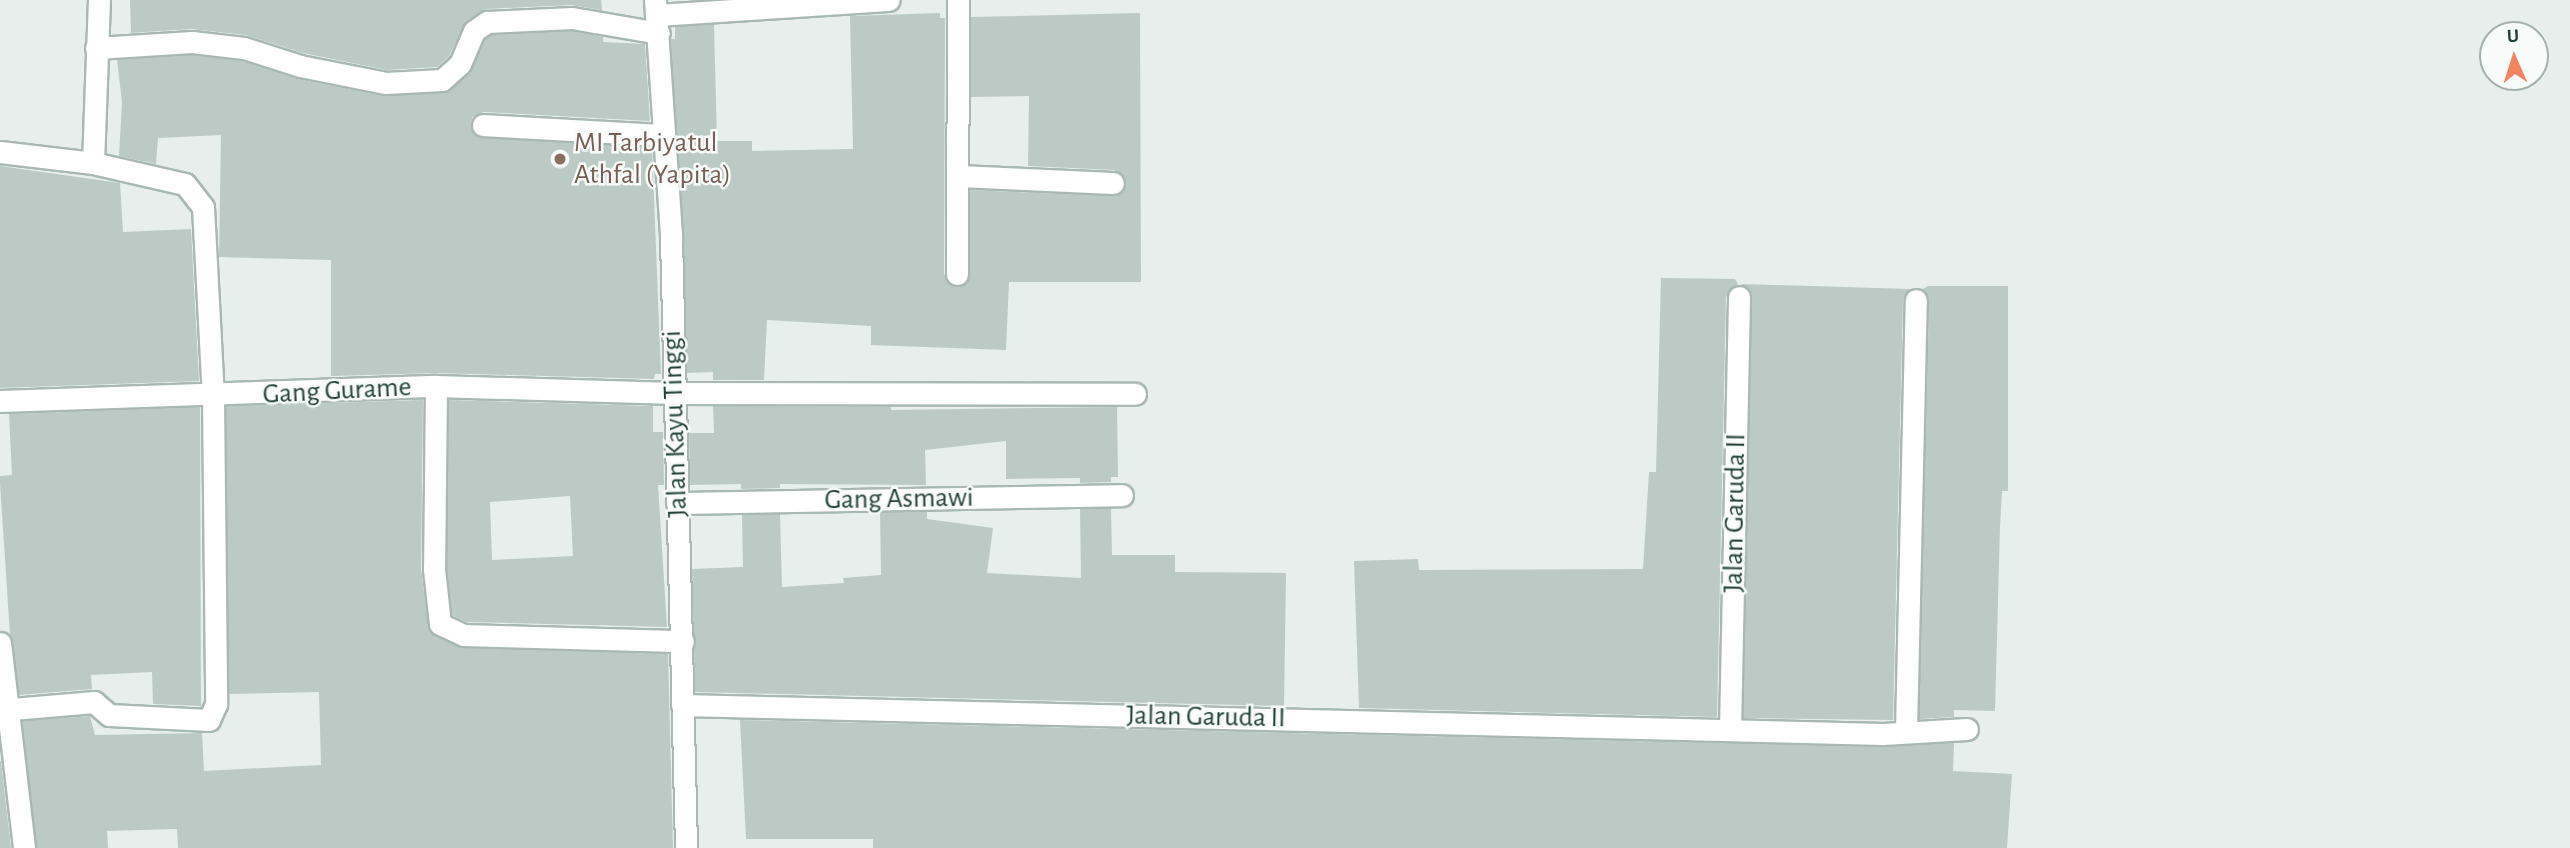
<!DOCTYPE html>
<html>
<head>
<meta charset="utf-8">
<style>
  body { margin:0 }
  #map { position:relative; width:2570px; height:848px; overflow:hidden; background:#e6efeb; font-family:"Alegreya Sans",sans-serif }
  div>[style] { position:absolute }
  .building>* { inset:0; background:#bbcac4 }
  .roads { filter:drop-shadow(2px 0 #a8b8b2) drop-shadow(-2px 0 #a8b8b2) drop-shadow(0 2px #a8b8b2) drop-shadow(0 -2px #a8b8b2) }
  .lane>* { height:21px; margin:-10.5px; padding:0 10.5px; transform-origin:10.5px; border-radius:10.5px; background:#fff }
  .street>* { height:21px; margin:-10.5px; padding:0 10.5px; transform-origin:10.5px; border-radius:10.5px; background:#fff }
  .secondary>* { height:21px; margin:-10.5px; padding:0 10.5px; transform-origin:10.5px; border-radius:10.5px; background:#fff }
  .dots>* { width:19px; height:19px; translate:-50% -50%; box-sizing:border-box; border:4px solid #f7fbf9; border-radius:50% }
  span { translate:-50% -50%; white-space:nowrap; text-align:center; line-height:1.15; -webkit-text-stroke:5px #f7fbf9; paint-order:stroke }
  .education-label { font-size:28px; color:#785e54 }
  .left { translate:0 -50%; text-align:left }
  .street-label { font-size:28px; color:#24423a }
  .north { position:absolute; left:2479px; top:21px; width:70px; height:70px; box-sizing:border-box; background:#f7fbf9; border:2px solid #a3b1ad; border-radius:50%; rotate:357deg; font-size:19px; font-weight:700; line-height:28px; text-align:center; color:#24423a }
  .north::after { content:''; display:block; margin:auto; width:24px; height:32px; background:#f4845f; clip-path:polygon(50% 0,100% 100%,50% 72%,0 100%) }
</style>
</head>
<body>
<div id="map">
  <div class="building">
    <i style="clip-path:polygon(130px 0,601px 0,602px 10px,571px 5px,486px 9px,466px 21px,449px 56px,437px 67px,387px 70px,303px 53px,246px 35px,191px 29px,131px 33px)"></i>
    <i style="clip-path:polygon(940px 13px,940px 18px,945px 18px,944px 274px,956px 287px,964px 285px,970px 274px,970px 190px,1112px 196px,1126px 184px,1124px 176px,1114px 170px,1028px 166px,1029px 96px,971px 97px,971px 17px,1140px 13px,1141px 282px,1009px 282px,1006px 350px,871px 345px,871px 326px,767px 320px,764px 380px,713px 380px,713px 372px,687px 373px,671px 39px,675px 39px,675px 27px,714px 24px,717px 141px,752px 141px,752px 151px,853px 149px,850px 16px)"></i>
    <i style="clip-path:polygon(571px 31px,603px 37px,603px 42px,645px 44px,650px 121px,484px 112px,472px 117px,471px 130px,482px 138px,652px 147px,661px 374px,655px 374px,654px 379px,436px 373px,331px 376px,331px 260px,219px 257px,221px 135px,158px 138px,156px 164px,119px 156px,122px 102px,117px 60px,192px 55px,241px 61px,297px 79px,383px 96px,443px 93px,469px 73px,485px 40px,491px 35px)"></i>
    <i style="clip-path:polygon(0 166px,120px 183px,123px 232px,191px 229px,199px 381px,0 388px)"></i>
    <i style="clip-path:polygon(1661px 278px,1735px 279px,1738px 284px,1726px 297px,1717px 717px,1359px 708px,1354px 561px,1418px 559px,1419px 570px,1643px 569px,1649px 472px,1656px 472px)"></i>
    <i style="clip-path:polygon(1741px 284px,1910px 289px,1903px 300px,1893px 720px,1743px 718px,1752px 297px)"></i>
    <i style="clip-path:polygon(1928px 286px,2008px 286px,2008px 491px,2002px 491px,2000px 527px,1995px 711px,1954px 710px,1954px 717px,1919px 719px,1929px 300px,1923px 289px)"></i>
    <i style="clip-path:polygon(423px 400px,421px 569px,429px 631px,464px 648px,668px 654px,673px 848px,178px 848px,177px 829px,107px 831px,108px 848px,37px 848px,22px 721px,90px 716px,95px 735px,202px 733px,204px 771px,321px 765px,319px 692px,229px 694px,226px 406px)"></i>
    <i style="clip-path:polygon(evenodd,449px 400px,653px 406px,653px 432px,663px 432px,664px 485px,658px 485px,667px 627px,467px 622px,452px 615px,447px 568px,449px 400px,570px 496px,573px 556px,492px 560px,490px 502px,570px 496px)"></i>
    <i style="clip-path:polygon(713px 406px,891px 407px,891px 410px,1117px 407px,1118px 477px,1111px 477px,1111px 482px,1080px 483px,1080px 478px,1006px 479px,1006px 441px,925px 450px,926px 485px,780px 484px,780px 488px,741px 489px,741px 484px,690px 485px,689px 433px,714px 433px)"></i>
    <i style="clip-path:polygon(200px 407px,201px 706px,153px 704px,152px 672px,91px 675px,92px 689px,19px 695px,10px 635px,0 483px,0 476px,12px 475px,9px 414px)"></i>
    <i style="clip-path:polygon(1111px 508px,1112px 555px,1175px 555px,1175px 572px,1286px 573px,1284px 706px,695px 692px,692px 569px,743px 567px,742px 515px,780px 514px,782px 587px,844px 583px,843px 578px,881px 575px,880px 512px,927px 512px,927px 519px,993px 528px,987px 573px,1081px 578px,1080px 509px)"></i>
    <i style="clip-path:polygon(740px 720px,1883px 747px,1954px 743px,1953px 771px,2012px 774px,2007px 848px,873px 848px,873px 839px,746px 839px)"></i>
    <i style="clip-path:polygon(0 761px,1px 761px,11px 848px,0 848px)"></i>
  </div>
  <div class="roads">
    <div class="lane">
      <i style="left:483px;top:125px;width:181px;rotate:3.2deg"></i>
      <i style="left:674px;top:393px;width:461px;rotate:0.1deg"></i>
    </div>
    <div class="street">
      <i style="left:656px;top:15px;width:233px;rotate:-3.7deg"></i>
      <i style="left:96px;top:48px;width:96px;rotate:-3.6deg"></i>
      <i style="left:192px;top:42px;width:52px;rotate:6.6deg"></i>
      <i style="left:244px;top:48px;width:59px;rotate:17.8deg"></i>
      <i style="left:300px;top:66px;width:88px;rotate:11.2deg"></i>
      <i style="left:386px;top:83px;width:56px;rotate:-3.1deg"></i>
      <i style="left:442px;top:80px;width:24px;rotate:-42deg"></i>
      <i style="left:460px;top:64px;width:36px;rotate:-67deg"></i>
      <i style="left:474px;top:31px;width:16px;rotate:-35deg"></i>
      <i style="left:487px;top:22px;width:85px;rotate:-2.7deg"></i>
      <i style="left:572px;top:18px;width:88px;rotate:9.8deg"></i>
      <i style="left:0;top:152px;width:94px;rotate:6.7deg"></i>
      <i style="left:93px;top:163px;width:94px;rotate:12.9deg"></i>
      <i style="left:185px;top:184px;width:29px;rotate:52deg"></i>
      <i style="left:203px;top:207px;width:190px;rotate:87deg"></i>
      <i style="left:213px;top:397px;width:307px;rotate:89.4deg"></i>
      <i style="left:216px;top:704px;width:17px;rotate:114deg"></i>
      <i style="left:209px;top:720px;width:100px;rotate:-177.1deg"></i>
      <i style="left:109px;top:715px;width:20px;rotate:-139deg"></i>
      <i style="left:94px;top:702px;width:94px;rotate:175.1deg"></i>
      <i style="left:93px;top:163px;width:163px;rotate:-87.9deg"></i>
      <i style="left:959px;top:176px;width:154px;rotate:2.6deg"></i>
      <i style="left:957px;top:274px;width:274px;rotate:-89.8deg"></i>
      <i style="left:436px;top:386px;width:183px;rotate:90.6deg"></i>
      <i style="left:434px;top:569px;width:55px;rotate:83.8deg"></i>
      <i style="left:440px;top:624px;width:26px;rotate:25deg"></i>
      <i style="left:464px;top:635px;width:219px;rotate:1.6deg"></i>
      <i style="left:0;top:401px;width:436px;rotate:-2deg"></i>
      <i style="left:436px;top:386px;width:238px;rotate:1.7deg"></i>
      <i style="left:677px;top:503px;width:445px;rotate:-1deg"></i>
      <i style="left:0;top:643px;width:206px;rotate:83.3deg"></i>
      <i style="left:682px;top:705px;width:1201px;rotate:1.38deg"></i>
      <i style="left:1883px;top:734px;width:84px;rotate:-3.4deg"></i>
      <i style="left:1730px;top:729px;width:432px;rotate:-88.8deg"></i>
      <i style="left:1906px;top:731px;width:431px;rotate:-88.7deg"></i>
    </div>
    <div class="secondary">
      <i style="left:655px;top:0;width:238px;rotate:86.1deg"></i>
      <i style="left:671px;top:237px;width:611px;rotate:88.59deg"></i>
    </div>
  </div>
  <div class="dots">
    <i style="left:560px;top:159px;background:#8d6e63"></i>
  </div>
  <div class="education-label">
    <span class="left" style="left:574px;top:159px">MI Tarbiyatul<br>Athfal (Yapita)</span>
  </div>
  <div class="street-label">
    <span style="left:337px;top:391px;rotate:-3deg">Gang Gurame</span>
    <span style="left:675px;top:424px;rotate:-92deg">Jalan Kayu Tinggi</span>
    <span style="left:899px;top:499px;rotate:-1deg">Gang Asmawi</span>
    <span style="left:1735px;top:513px;rotate:-89deg">Jalan Garuda II</span>
    <span style="left:1206px;top:717px;rotate:1deg">Jalan Garuda II</span>
  </div>
  <div class="north">U</div>
</div>
</body>
</html>
